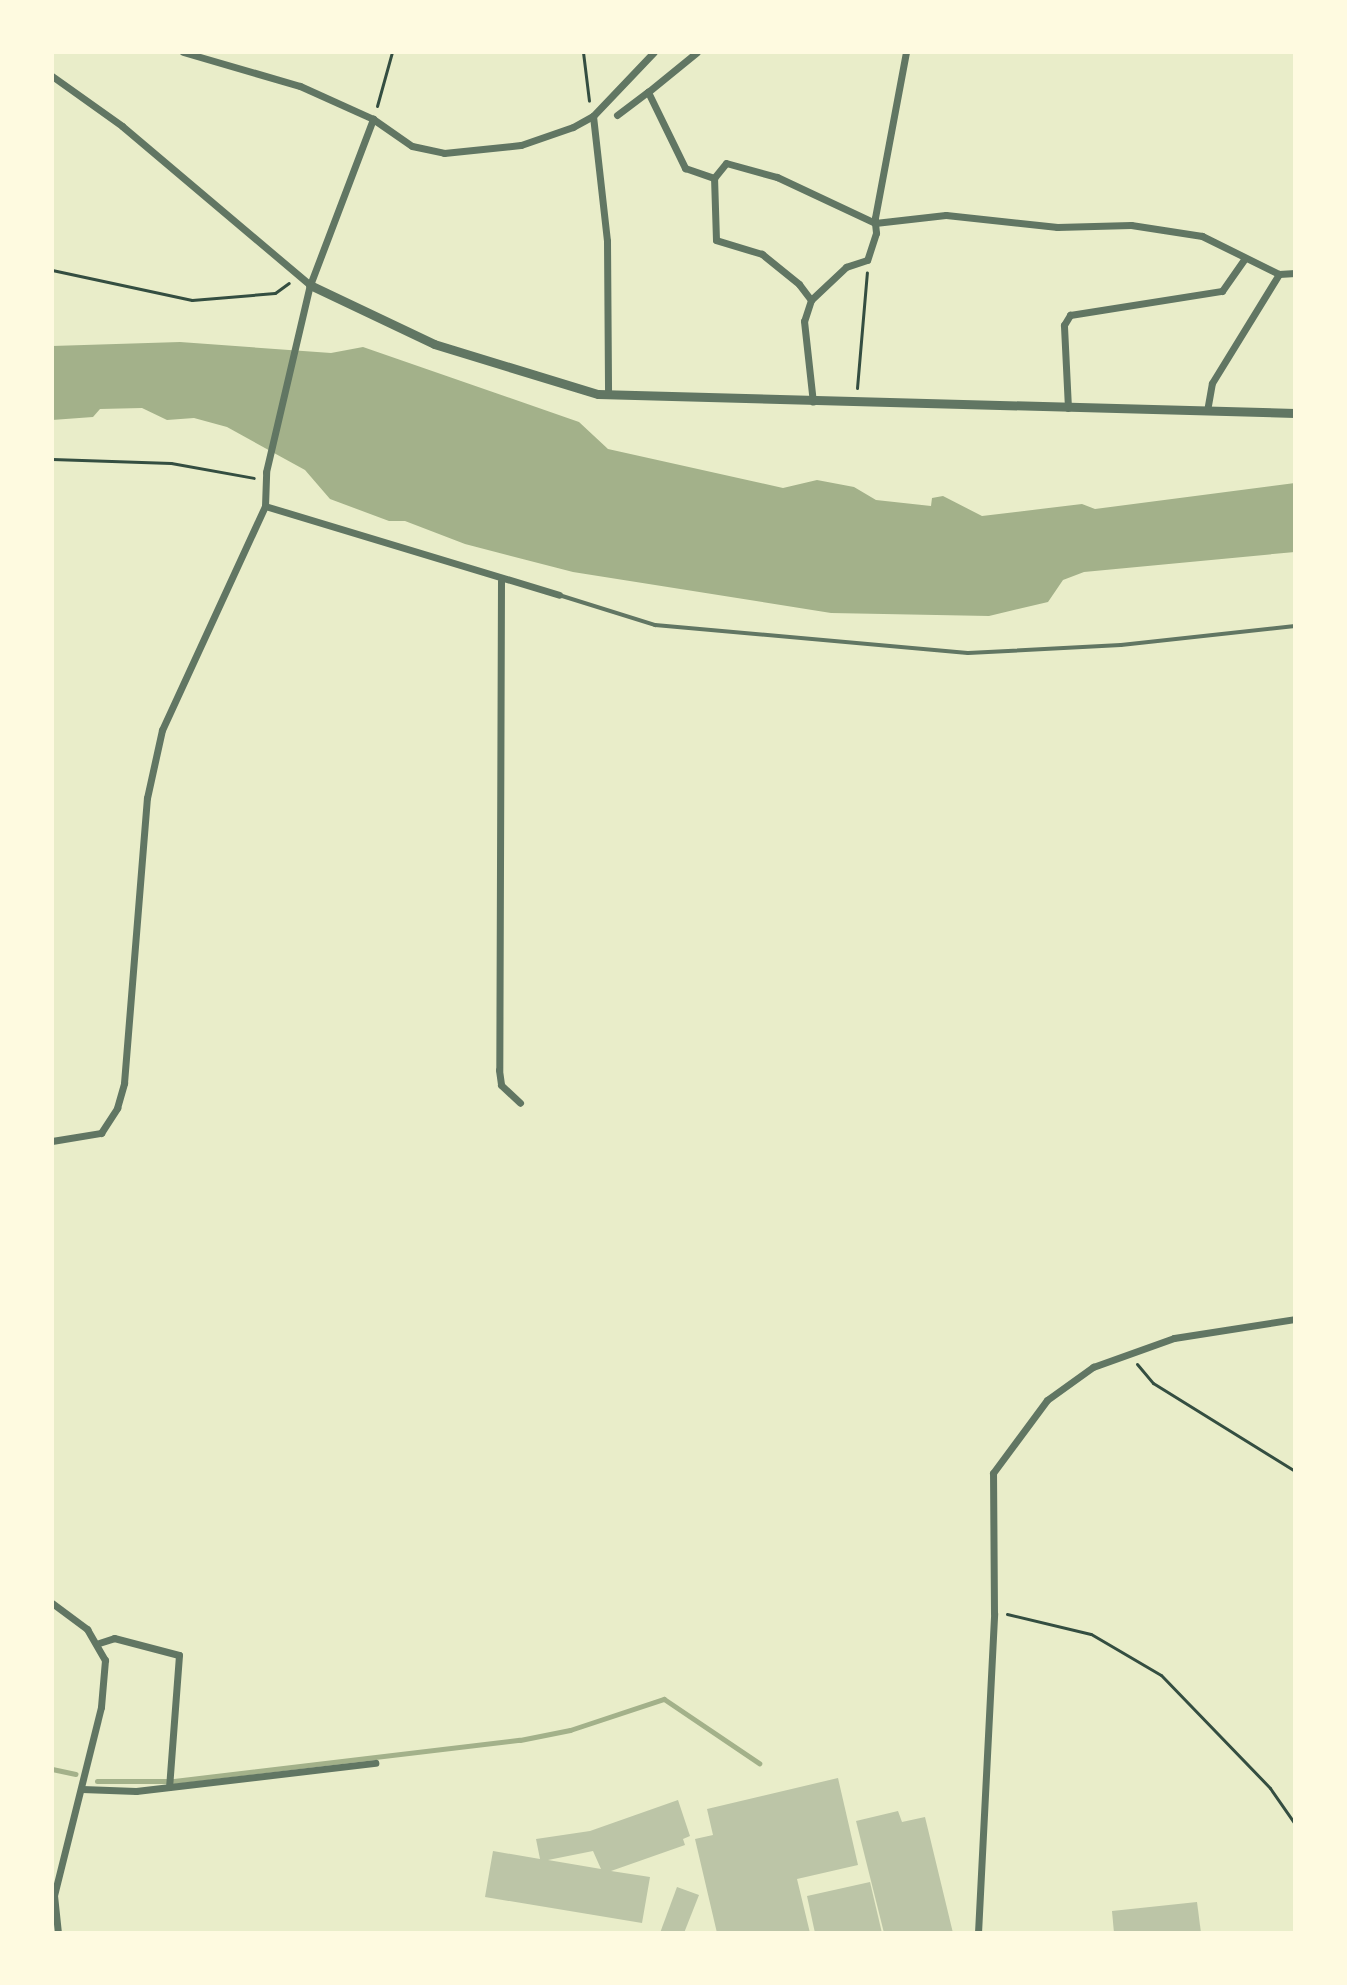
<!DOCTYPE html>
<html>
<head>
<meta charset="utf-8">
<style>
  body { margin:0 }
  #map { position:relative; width:1347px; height:1985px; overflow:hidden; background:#e9edc9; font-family:"Golos Text",sans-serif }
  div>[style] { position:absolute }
  .water>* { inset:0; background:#a3b18a }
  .stream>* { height:5px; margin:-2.5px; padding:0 2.5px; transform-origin:2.5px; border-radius:2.5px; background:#a3b18a }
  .building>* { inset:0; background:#bcc5a7 }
  .path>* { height:3px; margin:-1.5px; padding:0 1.5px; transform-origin:1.5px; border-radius:1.5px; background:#344e41 }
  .service>* { height:4px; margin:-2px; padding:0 2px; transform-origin:2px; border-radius:2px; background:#617663 }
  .minor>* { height:7px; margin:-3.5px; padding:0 3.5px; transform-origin:3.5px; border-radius:3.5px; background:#617663 }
  .tertiary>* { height:9px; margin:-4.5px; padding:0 4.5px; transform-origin:4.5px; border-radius:4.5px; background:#617663 }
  span { translate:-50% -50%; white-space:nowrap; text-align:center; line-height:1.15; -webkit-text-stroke:8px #fefae0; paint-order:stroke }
  .frame { position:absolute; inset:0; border:54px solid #fefae0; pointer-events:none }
</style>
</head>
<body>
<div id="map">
  <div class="water">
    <i style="clip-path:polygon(180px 342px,331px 353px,363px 347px,579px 422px,608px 449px,783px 488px,817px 480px,854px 487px,876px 500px,931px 506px,932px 498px,943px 496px,982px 516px,1082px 504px,1095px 509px,1295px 483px,1295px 552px,1084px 572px,1063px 580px,1048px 602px,989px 616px,831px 613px,573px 572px,465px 544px,405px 521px,389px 521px,330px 499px,305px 470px,227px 427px,194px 418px,167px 420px,142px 408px,100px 409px,93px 417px,52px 420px,52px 346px)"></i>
  </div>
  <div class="stream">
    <i style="left:52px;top:1769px;width:24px;rotate:12deg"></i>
    <i style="left:97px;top:1781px;width:77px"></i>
    <i style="left:174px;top:1781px;width:348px;rotate:-6.8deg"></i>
    <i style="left:520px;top:1740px;width:51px;rotate:-11.3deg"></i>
    <i style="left:570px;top:1730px;width:99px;rotate:-18.3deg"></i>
    <i style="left:664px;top:1699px;width:115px;rotate:34deg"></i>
  </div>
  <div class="building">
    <i style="clip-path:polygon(838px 1778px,858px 1865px,797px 1879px,810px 1933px,717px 1933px,695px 1839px,713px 1835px,707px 1809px)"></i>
    <i style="clip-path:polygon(evenodd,678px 1800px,690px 1836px,683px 1839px,685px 1845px,611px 1871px,650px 1877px,642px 1923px,485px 1897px,493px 1851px,540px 1859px,536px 1839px,590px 1831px,678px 1800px,593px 1851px,601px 1869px,548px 1860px,593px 1851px)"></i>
    <i style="clip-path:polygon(898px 1811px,902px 1822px,925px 1817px,953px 1933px,884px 1933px,856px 1821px)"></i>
    <i style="clip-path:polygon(870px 1882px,882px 1933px,815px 1933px,807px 1896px)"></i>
    <i style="clip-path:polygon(677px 1887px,699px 1895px,684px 1933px,660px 1933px)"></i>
    <i style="clip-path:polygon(1197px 1902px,1201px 1933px,1114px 1933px,1112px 1911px)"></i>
  </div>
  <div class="path">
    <i style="left:583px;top:52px;width:49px;rotate:83deg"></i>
    <i style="left:377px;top:106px;width:56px;rotate:-74.5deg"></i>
    <i style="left:52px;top:270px;width:143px;rotate:12.1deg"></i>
    <i style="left:192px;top:300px;width:83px;rotate:-4.8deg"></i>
    <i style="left:275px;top:293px;width:17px;rotate:-36deg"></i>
    <i style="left:857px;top:388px;width:116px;rotate:-85.1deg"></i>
    <i style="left:52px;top:459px;width:119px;rotate:1.9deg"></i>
    <i style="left:171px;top:463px;width:84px;rotate:10.2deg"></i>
    <i style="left:1137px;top:1364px;width:25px;rotate:50deg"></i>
    <i style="left:1153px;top:1383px;width:167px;rotate:31.8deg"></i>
    <i style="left:1007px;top:1614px;width:86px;rotate:13.4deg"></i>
    <i style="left:1091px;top:1634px;width:81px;rotate:30.4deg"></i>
    <i style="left:1161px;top:1675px;width:157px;rotate:46deg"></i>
    <i style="left:1270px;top:1788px;width:44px;rotate:55.2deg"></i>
  </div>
  <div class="service">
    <i style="left:559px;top:595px;width:101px;rotate:17.4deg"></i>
    <i style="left:655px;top:625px;width:314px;rotate:5.1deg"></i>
    <i style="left:968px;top:653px;width:153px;rotate:-3deg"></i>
    <i style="left:1121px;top:645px;width:175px;rotate:-6.2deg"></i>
  </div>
  <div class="minor">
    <i style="left:183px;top:52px;width:122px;rotate:16.2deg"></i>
    <i style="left:300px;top:86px;width:80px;rotate:24.3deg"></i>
    <i style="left:373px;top:119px;width:47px;rotate:34.7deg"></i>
    <i style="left:412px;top:146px;width:33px;rotate:12deg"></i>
    <i style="left:444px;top:153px;width:77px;rotate:-5.9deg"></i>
    <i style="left:521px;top:145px;width:55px;rotate:-19.1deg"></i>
    <i style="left:573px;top:127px;width:23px;rotate:-29deg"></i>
    <i style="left:593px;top:116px;width:88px;rotate:-46.4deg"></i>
    <i style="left:906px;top:52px;width:169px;rotate:100.6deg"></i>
    <i style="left:875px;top:218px;width:5px;rotate:90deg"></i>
    <i style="left:875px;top:223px;width:10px;rotate:84deg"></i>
    <i style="left:876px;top:233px;width:28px;rotate:108deg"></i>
    <i style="left:867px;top:260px;width:22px;rotate:162deg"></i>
    <i style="left:846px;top:267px;width:48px;rotate:136.7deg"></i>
    <i style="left:811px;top:300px;width:20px;rotate:-127deg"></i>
    <i style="left:799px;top:284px;width:48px;rotate:-141deg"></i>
    <i style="left:762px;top:254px;width:48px;rotate:-163.1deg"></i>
    <i style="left:716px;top:240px;width:62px;rotate:-91.8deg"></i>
    <i style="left:714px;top:178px;width:19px;rotate:-51deg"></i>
    <i style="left:726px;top:163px;width:53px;rotate:15.4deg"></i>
    <i style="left:777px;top:177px;width:108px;rotate:25.1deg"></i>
    <i style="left:875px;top:223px;width:71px;rotate:-6.4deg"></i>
    <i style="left:946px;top:215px;width:112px;rotate:6.2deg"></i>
    <i style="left:1057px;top:227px;width:74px;rotate:-1.5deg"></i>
    <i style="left:1131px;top:225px;width:72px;rotate:8.8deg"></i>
    <i style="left:1202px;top:236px;width:86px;rotate:26.3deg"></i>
    <i style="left:1279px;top:274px;width:16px;rotate:-4deg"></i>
    <i style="left:52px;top:76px;width:86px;rotate:35.5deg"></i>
    <i style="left:122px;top:126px;width:246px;rotate:40.2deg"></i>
    <i style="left:648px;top:92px;width:63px;rotate:-39.2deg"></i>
    <i style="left:617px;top:115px;width:39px;rotate:-37deg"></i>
    <i style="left:648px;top:92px;width:85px;rotate:64deg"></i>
    <i style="left:685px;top:168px;width:31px;rotate:19deg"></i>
    <i style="left:593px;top:116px;width:126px;rotate:83.6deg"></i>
    <i style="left:607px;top:241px;width:154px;rotate:89.6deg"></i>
    <i style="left:811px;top:300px;width:22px;rotate:108deg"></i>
    <i style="left:804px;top:321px;width:81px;rotate:83.7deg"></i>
    <i style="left:1068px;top:408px;width:83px;rotate:-92.8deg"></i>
    <i style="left:1064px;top:325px;width:12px;rotate:-59deg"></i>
    <i style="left:1070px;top:315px;width:154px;rotate:-9deg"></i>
    <i style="left:1222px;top:291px;width:38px;rotate:-55deg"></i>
    <i style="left:1207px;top:411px;width:28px;rotate:-80deg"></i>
    <i style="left:1212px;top:383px;width:128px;rotate:-58.4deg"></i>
    <i style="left:265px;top:506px;width:307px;rotate:16.8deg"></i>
    <i style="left:501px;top:581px;width:489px;rotate:90.2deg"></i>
    <i style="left:499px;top:1070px;width:15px;rotate:82deg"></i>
    <i style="left:501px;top:1085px;width:26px;rotate:43deg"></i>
    <i style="left:52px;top:1141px;width:50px;rotate:-9.3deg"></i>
    <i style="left:101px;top:1133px;width:30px;rotate:-57deg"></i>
    <i style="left:117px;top:1108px;width:26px;rotate:-74deg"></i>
    <i style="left:124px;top:1083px;width:286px;rotate:-85.4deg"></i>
    <i style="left:147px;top:798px;width:70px;rotate:-77.6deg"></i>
    <i style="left:162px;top:730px;width:247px;rotate:-65.3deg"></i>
    <i style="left:265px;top:506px;width:34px;rotate:-88deg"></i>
    <i style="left:266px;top:472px;width:192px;rotate:-76.8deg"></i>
    <i style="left:310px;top:285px;width:178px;rotate:-69.2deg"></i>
    <i style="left:52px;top:1603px;width:44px;rotate:36.6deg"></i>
    <i style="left:87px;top:1629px;width:36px;rotate:60deg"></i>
    <i style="left:105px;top:1660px;width:47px;rotate:94.9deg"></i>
    <i style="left:101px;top:1707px;width:194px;rotate:104deg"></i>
    <i style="left:54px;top:1895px;width:38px;rotate:84deg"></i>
    <i style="left:99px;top:1643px;width:16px;rotate:-18deg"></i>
    <i style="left:114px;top:1638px;width:67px;rotate:14.7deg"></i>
    <i style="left:179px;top:1655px;width:132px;rotate:94.3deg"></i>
    <i style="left:82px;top:1789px;width:54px;rotate:2.1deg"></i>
    <i style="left:136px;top:1791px;width:241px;rotate:-6.7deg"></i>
    <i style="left:978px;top:1933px;width:320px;rotate:-87.1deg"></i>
    <i style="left:994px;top:1613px;width:140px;rotate:-90.4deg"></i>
    <i style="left:993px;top:1473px;width:91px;rotate:-53.5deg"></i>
    <i style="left:1047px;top:1400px;width:57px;rotate:-35.7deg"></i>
    <i style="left:1093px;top:1367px;width:86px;rotate:-19.7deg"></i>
    <i style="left:1174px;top:1338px;width:122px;rotate:-8.9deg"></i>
  </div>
  <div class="tertiary">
    <i style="left:310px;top:285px;width:137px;rotate:25.4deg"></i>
    <i style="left:434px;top:344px;width:171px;rotate:17deg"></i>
    <i style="left:598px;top:394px;width:697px;rotate:1.56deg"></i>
  </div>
  <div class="frame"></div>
</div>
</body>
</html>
